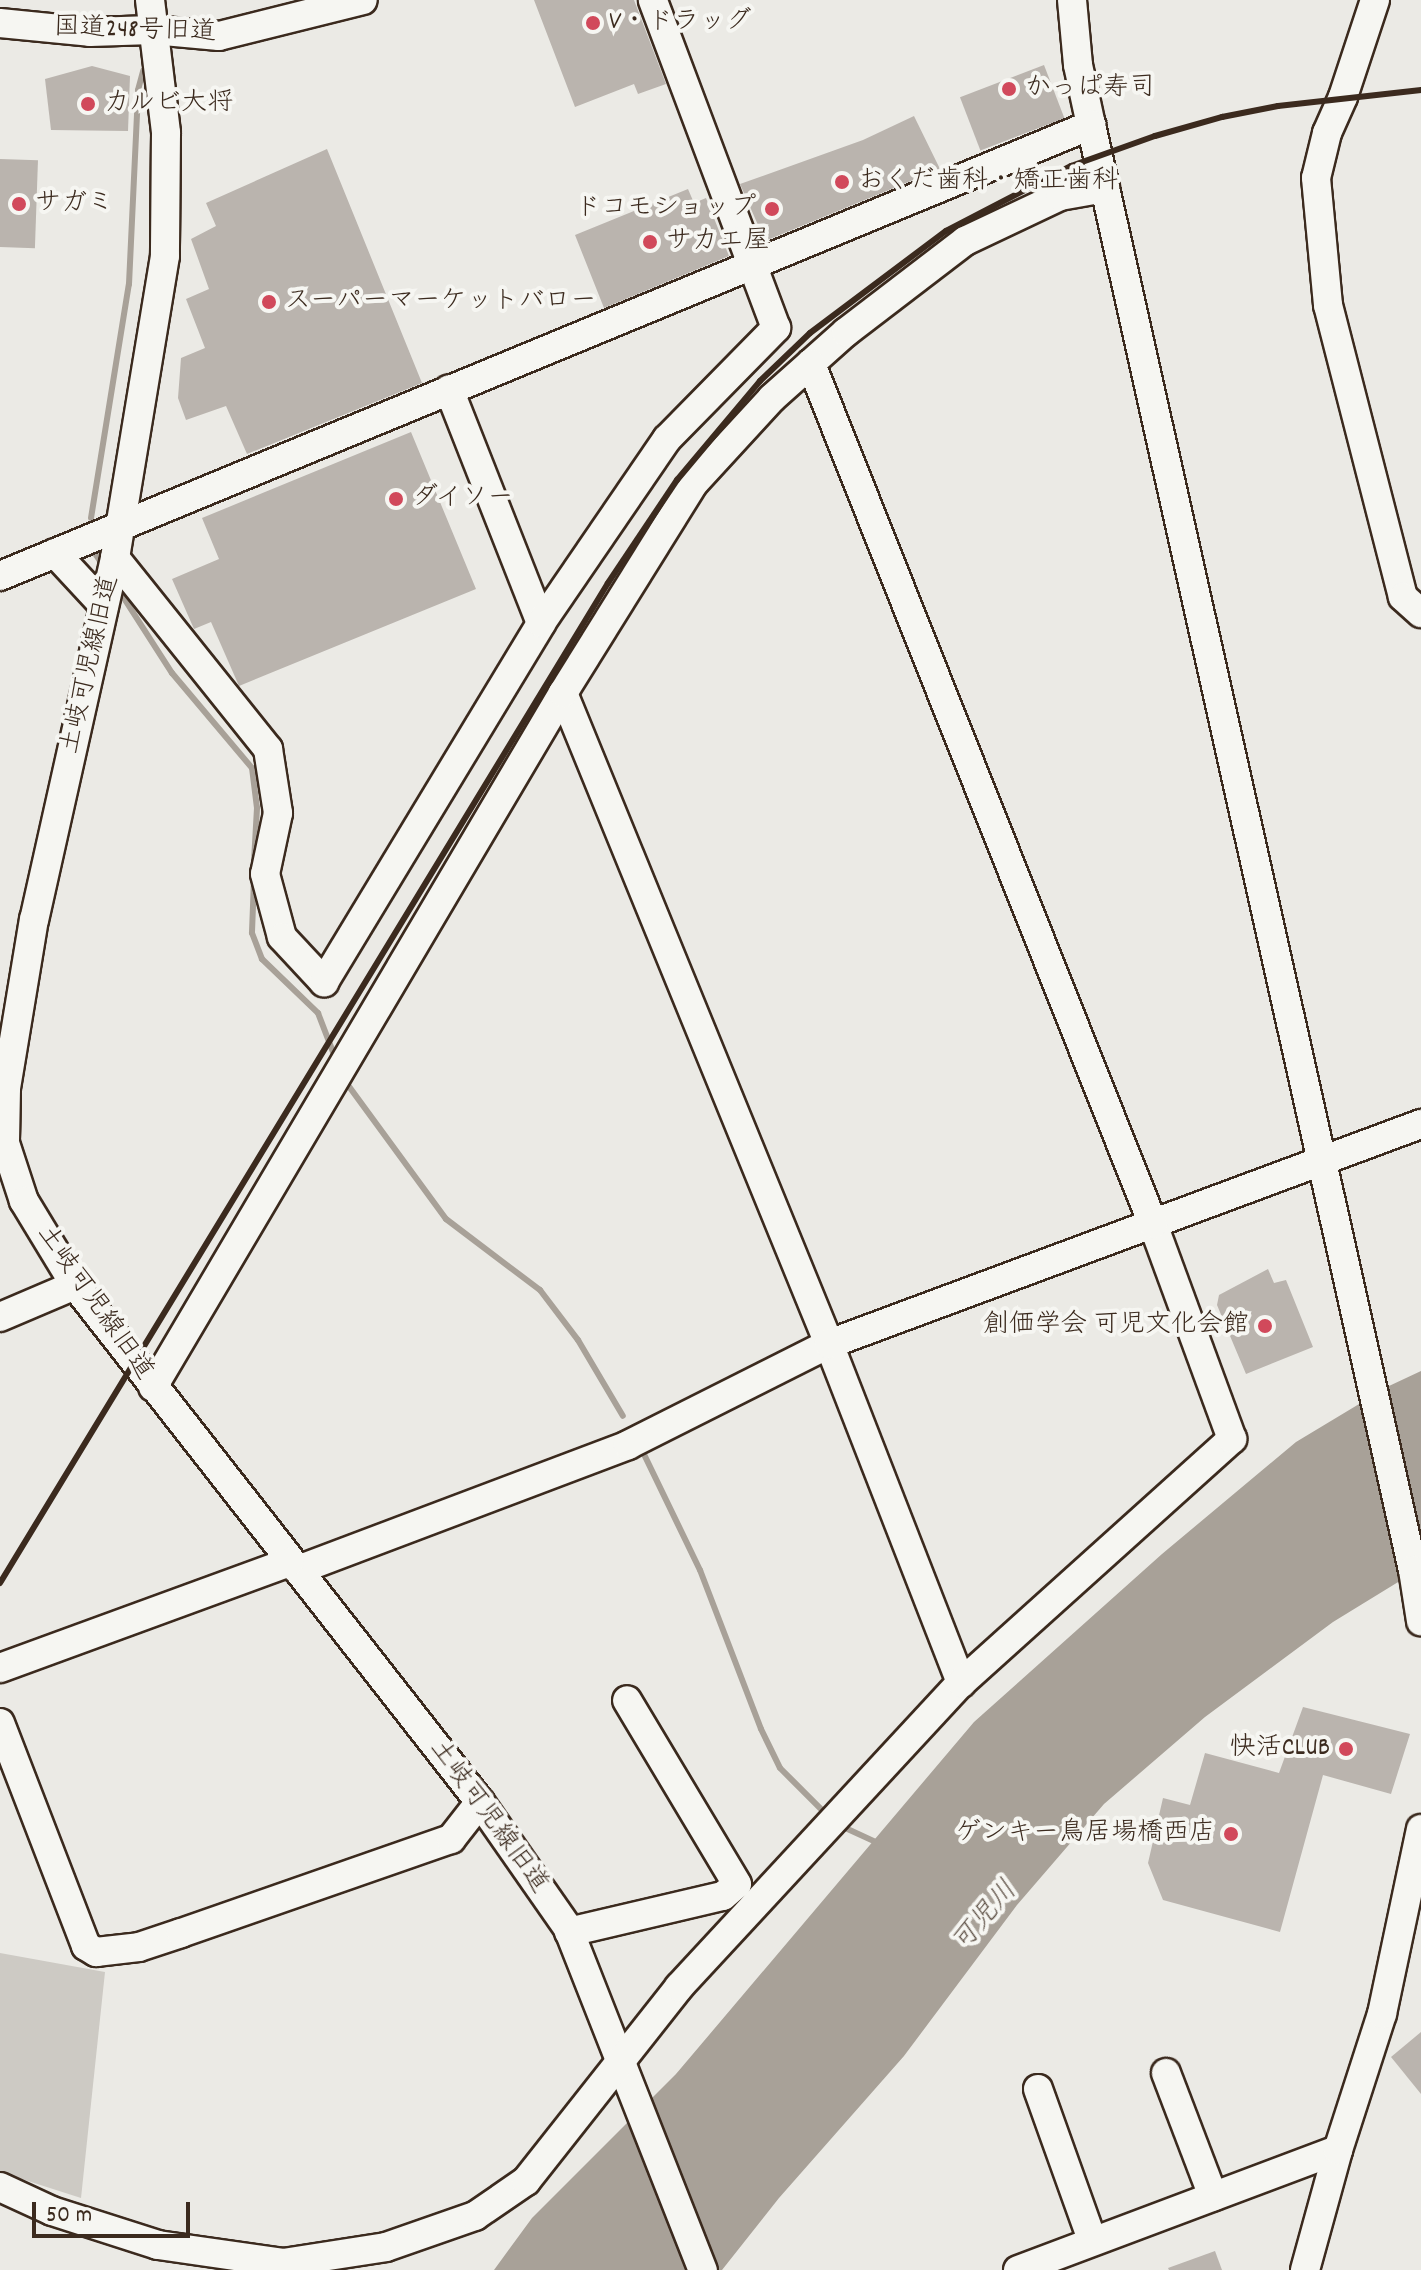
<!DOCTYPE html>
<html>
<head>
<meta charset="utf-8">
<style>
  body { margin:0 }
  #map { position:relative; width:1421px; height:2270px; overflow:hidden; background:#ebeae5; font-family:Dekko,"Klee One",sans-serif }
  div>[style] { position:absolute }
  .green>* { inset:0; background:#cdcac4 }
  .water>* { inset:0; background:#a8a198 }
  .stream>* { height:6px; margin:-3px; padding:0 3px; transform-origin:3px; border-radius:3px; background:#a8a198 }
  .building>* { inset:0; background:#bab4ae; transform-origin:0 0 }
  .roads { filter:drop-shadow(2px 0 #3b2a1e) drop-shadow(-2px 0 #3b2a1e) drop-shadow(0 2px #3b2a1e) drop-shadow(0 -2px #3b2a1e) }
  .minor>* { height:28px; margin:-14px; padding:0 14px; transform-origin:14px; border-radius:14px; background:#f6f6f2 }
  .rail>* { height:6px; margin:-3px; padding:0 3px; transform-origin:3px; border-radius:3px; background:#3b2a1e }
  .dots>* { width:22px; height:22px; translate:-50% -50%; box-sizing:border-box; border:4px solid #f6f6f2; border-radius:50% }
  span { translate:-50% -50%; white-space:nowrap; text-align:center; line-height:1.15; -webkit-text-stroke:8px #f6f6f2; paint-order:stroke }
  .poi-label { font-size:26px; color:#3b2a1e }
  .left { translate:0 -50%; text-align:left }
  .right { translate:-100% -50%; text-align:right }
  .street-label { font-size:26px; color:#3b2a1e }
  .water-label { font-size:28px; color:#615449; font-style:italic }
  .scale { position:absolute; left:32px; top:2202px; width:158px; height:36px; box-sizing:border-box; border:4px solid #3b2a1e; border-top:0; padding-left:10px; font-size:24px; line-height:28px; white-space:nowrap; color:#3b2a1e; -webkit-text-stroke:6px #f6f6f2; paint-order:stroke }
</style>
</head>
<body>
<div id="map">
  <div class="green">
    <i style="clip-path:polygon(0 1953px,105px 1972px,81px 2198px,0 2172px)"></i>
  </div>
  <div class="water">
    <i style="clip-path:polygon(1421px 1371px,1421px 1568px,1333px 1622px,1205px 1717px,1104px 1804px,1017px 1905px,904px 2056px,779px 2198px,722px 2270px,494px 2270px,532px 2218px,676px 2074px,974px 1722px,1162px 1554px,1296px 1442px,1389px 1386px)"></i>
  </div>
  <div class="stream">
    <i style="left:91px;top:518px;width:237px;rotate:-80.8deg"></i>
    <i style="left:129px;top:284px;width:194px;rotate:-87.3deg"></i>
    <i style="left:138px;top:90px;width:20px;rotate:-75deg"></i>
    <i style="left:90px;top:546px;width:25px;rotate:56deg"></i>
    <i style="left:118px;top:589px;width:100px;rotate:57.3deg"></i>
    <i style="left:172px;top:673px;width:124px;rotate:49.9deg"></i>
    <i style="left:252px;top:768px;width:40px;rotate:82.9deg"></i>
    <i style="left:257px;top:808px;width:53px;rotate:93.2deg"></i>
    <i style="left:254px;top:880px;width:53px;rotate:92.2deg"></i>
    <i style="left:252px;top:933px;width:28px;rotate:69deg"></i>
    <i style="left:262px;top:959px;width:78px;rotate:44deg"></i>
    <i style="left:318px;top:1013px;width:50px;rotate:69deg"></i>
    <i style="left:345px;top:1081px;width:171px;rotate:53.8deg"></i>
    <i style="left:446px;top:1219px;width:118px;rotate:37.1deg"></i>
    <i style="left:540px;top:1290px;width:63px;rotate:52.8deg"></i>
    <i style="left:578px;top:1340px;width:88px;rotate:59.4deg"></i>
    <i style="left:640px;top:1446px;width:138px;rotate:64.2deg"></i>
    <i style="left:700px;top:1570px;width:170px;rotate:69deg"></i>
    <i style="left:761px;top:1729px;width:43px;rotate:64deg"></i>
    <i style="left:780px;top:1768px;width:69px;rotate:45deg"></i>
    <i style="left:841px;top:1826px;width:41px;rotate:24.7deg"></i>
  </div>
  <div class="building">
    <i style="clip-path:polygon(534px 0,634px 0,666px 84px,638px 94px,634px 84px,575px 107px)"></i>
    <i style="left:1044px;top:65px;width:57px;height:90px;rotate:69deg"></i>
    <i style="clip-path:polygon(92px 66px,130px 76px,128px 131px,51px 130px,45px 79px)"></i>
    <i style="clip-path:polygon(914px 116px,940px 169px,765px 241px,740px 184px,863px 140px)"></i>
    <i style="clip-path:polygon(327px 149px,422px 383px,247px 454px,226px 406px,186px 420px,178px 398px,181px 358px,205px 348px,186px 299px,209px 289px,191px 239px,216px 226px,206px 203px)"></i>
    <i style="left:0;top:159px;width:38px;height:88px;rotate:2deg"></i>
    <i style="clip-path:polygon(688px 189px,694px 203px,706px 198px,729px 256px,604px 308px,575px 235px)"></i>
    <i style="clip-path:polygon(411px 432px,476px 589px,239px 686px,211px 622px,194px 629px,172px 579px,219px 559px,202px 518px)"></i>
    <i style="clip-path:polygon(1268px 1269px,1274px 1283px,1286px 1280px,1313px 1347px,1246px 1374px,1217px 1305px,1219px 1295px)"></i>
    <i style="clip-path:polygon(1303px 1707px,1410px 1734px,1391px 1794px,1323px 1775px,1280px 1932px,1163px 1900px,1148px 1863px,1163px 1798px,1190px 1805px,1205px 1753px,1279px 1773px)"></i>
    <i style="clip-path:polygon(1421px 2032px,1421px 2094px,1391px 2057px)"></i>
    <i style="clip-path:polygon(1215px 2251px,1222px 2270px,1169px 2270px,1168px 2268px)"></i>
  </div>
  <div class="roads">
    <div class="minor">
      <i style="left:150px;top:0;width:134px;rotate:83.1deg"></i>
      <i style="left:166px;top:133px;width:123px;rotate:90.5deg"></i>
      <i style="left:165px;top:256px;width:306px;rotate:99.4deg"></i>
      <i style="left:115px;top:558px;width:370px;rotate:102.6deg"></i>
      <i style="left:34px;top:919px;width:172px;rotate:99.4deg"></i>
      <i style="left:6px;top:1089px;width:54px;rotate:91.1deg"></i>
      <i style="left:5px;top:1143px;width:61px;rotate:71.9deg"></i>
      <i style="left:24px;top:1201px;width:98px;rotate:58.7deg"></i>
      <i style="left:75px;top:1285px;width:657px;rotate:51.93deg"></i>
      <i style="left:480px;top:1802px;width:154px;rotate:55.1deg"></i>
      <i style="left:568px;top:1928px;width:368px;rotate:68.5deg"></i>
      <i style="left:1072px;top:0;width:65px;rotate:84.7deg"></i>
      <i style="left:1078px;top:65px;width:61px;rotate:77.8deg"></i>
      <i style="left:1091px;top:125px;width:1480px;rotate:77.44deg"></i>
      <i style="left:1413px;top:1570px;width:52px;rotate:81.1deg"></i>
      <i style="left:1375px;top:0;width:102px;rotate:108.3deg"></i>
      <i style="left:1343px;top:97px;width:39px;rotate:114deg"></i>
      <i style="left:1327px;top:133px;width:46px;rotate:103.7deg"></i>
      <i style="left:1316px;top:178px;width:128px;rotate:84.6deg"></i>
      <i style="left:1328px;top:305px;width:301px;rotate:75.6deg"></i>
      <i style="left:1403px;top:597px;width:24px;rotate:42deg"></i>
      <i style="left:0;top:23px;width:90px;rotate:5.7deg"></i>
      <i style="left:90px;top:32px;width:63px;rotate:-1.8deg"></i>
      <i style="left:153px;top:30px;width:66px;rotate:5.2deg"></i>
      <i style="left:219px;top:36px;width:148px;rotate:-14deg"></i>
      <i style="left:55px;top:553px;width:72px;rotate:47.2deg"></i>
      <i style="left:115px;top:558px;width:245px;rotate:51.3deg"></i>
      <i style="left:268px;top:749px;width:65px;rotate:81.1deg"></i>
      <i style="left:278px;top:813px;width:62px;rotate:102deg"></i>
      <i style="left:265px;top:874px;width:65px;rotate:74.9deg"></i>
      <i style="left:282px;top:937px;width:62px;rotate:47deg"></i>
      <i style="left:324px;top:982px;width:419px;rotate:-58.8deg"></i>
      <i style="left:541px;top:623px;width:251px;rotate:-111.5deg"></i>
      <i style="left:0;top:576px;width:1181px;rotate:-22.46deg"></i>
      <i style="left:541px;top:623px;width:223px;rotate:-55.6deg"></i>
      <i style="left:667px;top:439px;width:156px;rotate:-45.5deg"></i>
      <i style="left:776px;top:328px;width:350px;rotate:-110.6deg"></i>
      <i style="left:563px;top:693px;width:703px;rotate:67.77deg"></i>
      <i style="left:829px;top:1344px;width:364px;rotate:68.7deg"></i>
      <i style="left:0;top:1317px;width:82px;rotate:-23.1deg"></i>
      <i style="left:153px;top:1387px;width:806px;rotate:-59.43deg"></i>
      <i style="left:563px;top:693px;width:246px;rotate:-58.1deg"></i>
      <i style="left:693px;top:484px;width:117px;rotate:-47.4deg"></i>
      <i style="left:772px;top:398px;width:99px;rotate:-41.7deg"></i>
      <i style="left:846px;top:332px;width:150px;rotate:-37.4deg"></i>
      <i style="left:965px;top:241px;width:105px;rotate:-25.3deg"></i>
      <i style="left:1060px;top:196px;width:46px;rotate:-10.1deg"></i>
      <i style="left:298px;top:1570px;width:353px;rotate:-20.7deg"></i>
      <i style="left:628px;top:1445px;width:225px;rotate:-26.7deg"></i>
      <i style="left:829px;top:1344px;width:632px;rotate:-20.39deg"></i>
      <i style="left:0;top:1668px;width:308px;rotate:-20.1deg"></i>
      <i style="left:0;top:1723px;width:239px;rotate:68.9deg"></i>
      <i style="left:86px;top:1946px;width:12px;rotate:31deg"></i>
      <i style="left:96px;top:1952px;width:43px;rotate:-6.6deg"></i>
      <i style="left:139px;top:1947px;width:44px;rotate:-18.4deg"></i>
      <i style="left:181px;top:1933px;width:286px;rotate:-19.2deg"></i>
      <i style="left:451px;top:1839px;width:47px;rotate:-51.9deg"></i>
      <i style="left:569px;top:1932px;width:158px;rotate:-13.2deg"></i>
      <i style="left:723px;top:1896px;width:18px;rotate:-41deg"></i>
      <i style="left:737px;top:1884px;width:214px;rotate:-120.9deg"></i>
      <i style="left:1166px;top:2073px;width:132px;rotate:69.1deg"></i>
      <i style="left:1038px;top:2089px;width:160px;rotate:70.3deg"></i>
      <i style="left:0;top:2187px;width:57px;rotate:24.8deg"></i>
      <i style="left:52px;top:2211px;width:111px;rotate:17.8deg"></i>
      <i style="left:158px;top:2245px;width:126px;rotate:8.2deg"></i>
      <i style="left:283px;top:2263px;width:104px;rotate:-8.8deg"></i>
      <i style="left:386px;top:2247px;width:94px;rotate:-19.2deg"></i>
      <i style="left:475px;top:2216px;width:62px;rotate:-34.5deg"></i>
      <i style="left:526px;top:2181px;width:247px;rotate:-51.7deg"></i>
      <i style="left:679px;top:1987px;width:415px;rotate:-47.2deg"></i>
      <i style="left:961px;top:1683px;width:365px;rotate:-42deg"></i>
      <i style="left:1232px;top:1439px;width:229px;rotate:-110.2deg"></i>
      <i style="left:1153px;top:1224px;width:926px;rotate:-111.69deg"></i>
      <i style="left:1018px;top:2270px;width:342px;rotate:-20.6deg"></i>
      <i style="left:1305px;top:2270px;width:124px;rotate:-74.6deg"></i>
      <i style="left:1338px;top:2150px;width:143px;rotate:-72.1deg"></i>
      <i style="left:1382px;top:2014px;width:189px;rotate:-78.1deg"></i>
    </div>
  </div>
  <div class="rail">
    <i style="left:0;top:1583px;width:1170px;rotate:-58.7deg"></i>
    <i style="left:608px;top:583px;width:124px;rotate:-56.2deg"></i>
    <i style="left:677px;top:480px;width:129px;rotate:-50deg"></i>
    <i style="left:760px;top:381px;width:69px;rotate:-43.8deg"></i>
    <i style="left:810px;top:333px;width:170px;rotate:-36.9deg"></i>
    <i style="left:946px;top:231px;width:141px;rotate:-27.5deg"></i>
    <i style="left:1071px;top:166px;width:89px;rotate:-19.7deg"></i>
    <i style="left:1155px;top:136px;width:70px;rotate:-15.8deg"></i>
    <i style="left:1222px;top:117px;width:57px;rotate:-11.1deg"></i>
    <i style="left:1278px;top:106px;width:144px;rotate:-6.4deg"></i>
  </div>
  <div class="dots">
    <i style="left:593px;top:23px;background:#d1495b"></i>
    <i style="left:1009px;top:89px;background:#d1495b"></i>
    <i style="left:88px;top:104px;background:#d1495b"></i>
    <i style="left:842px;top:182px;background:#d1495b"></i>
    <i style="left:19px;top:204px;background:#d1495b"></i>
    <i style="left:772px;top:209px;background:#d1495b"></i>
    <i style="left:650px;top:242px;background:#d1495b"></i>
    <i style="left:269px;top:302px;background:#d1495b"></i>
    <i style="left:396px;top:499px;background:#d1495b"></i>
    <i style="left:1265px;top:1326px;background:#d1495b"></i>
    <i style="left:1346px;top:1749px;background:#d1495b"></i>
    <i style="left:1231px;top:1834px;background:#d1495b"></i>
  </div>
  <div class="poi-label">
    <span class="left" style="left:609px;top:23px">V・ドラッグ</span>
    <span class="left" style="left:1025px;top:89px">かっぱ寿司</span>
    <span class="left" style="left:104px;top:104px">カルビ大将</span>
    <span class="left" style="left:858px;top:182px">おくだ歯科・矯正歯科</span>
    <span class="left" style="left:35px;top:204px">サガミ</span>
    <span class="right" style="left:756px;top:209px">ドコモショップ</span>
    <span class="left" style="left:666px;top:242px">サカエ屋</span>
    <span class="left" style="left:285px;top:302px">スーパーマーケットバロー</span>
    <span class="left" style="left:412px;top:499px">ダイソー</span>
    <span class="right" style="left:1249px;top:1326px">創価学会 可児文化会館</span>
    <span class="right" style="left:1330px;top:1749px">快活CLUB</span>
    <span class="right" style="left:1215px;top:1834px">ゲンキー鳥居場橋西店</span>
  </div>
  <div class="street-label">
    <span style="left:135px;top:31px;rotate:2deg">国道248号旧道</span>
    <span style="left:91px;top:665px;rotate:-77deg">土岐可児線旧道</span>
    <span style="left:94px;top:1303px;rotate:55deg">土岐可児線旧道</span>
    <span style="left:488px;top:1817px;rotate:54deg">土岐可児線旧道</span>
  </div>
  <div class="water-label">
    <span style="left:986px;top:1918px;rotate:-49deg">可児川</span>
  </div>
  <div class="scale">50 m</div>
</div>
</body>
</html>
